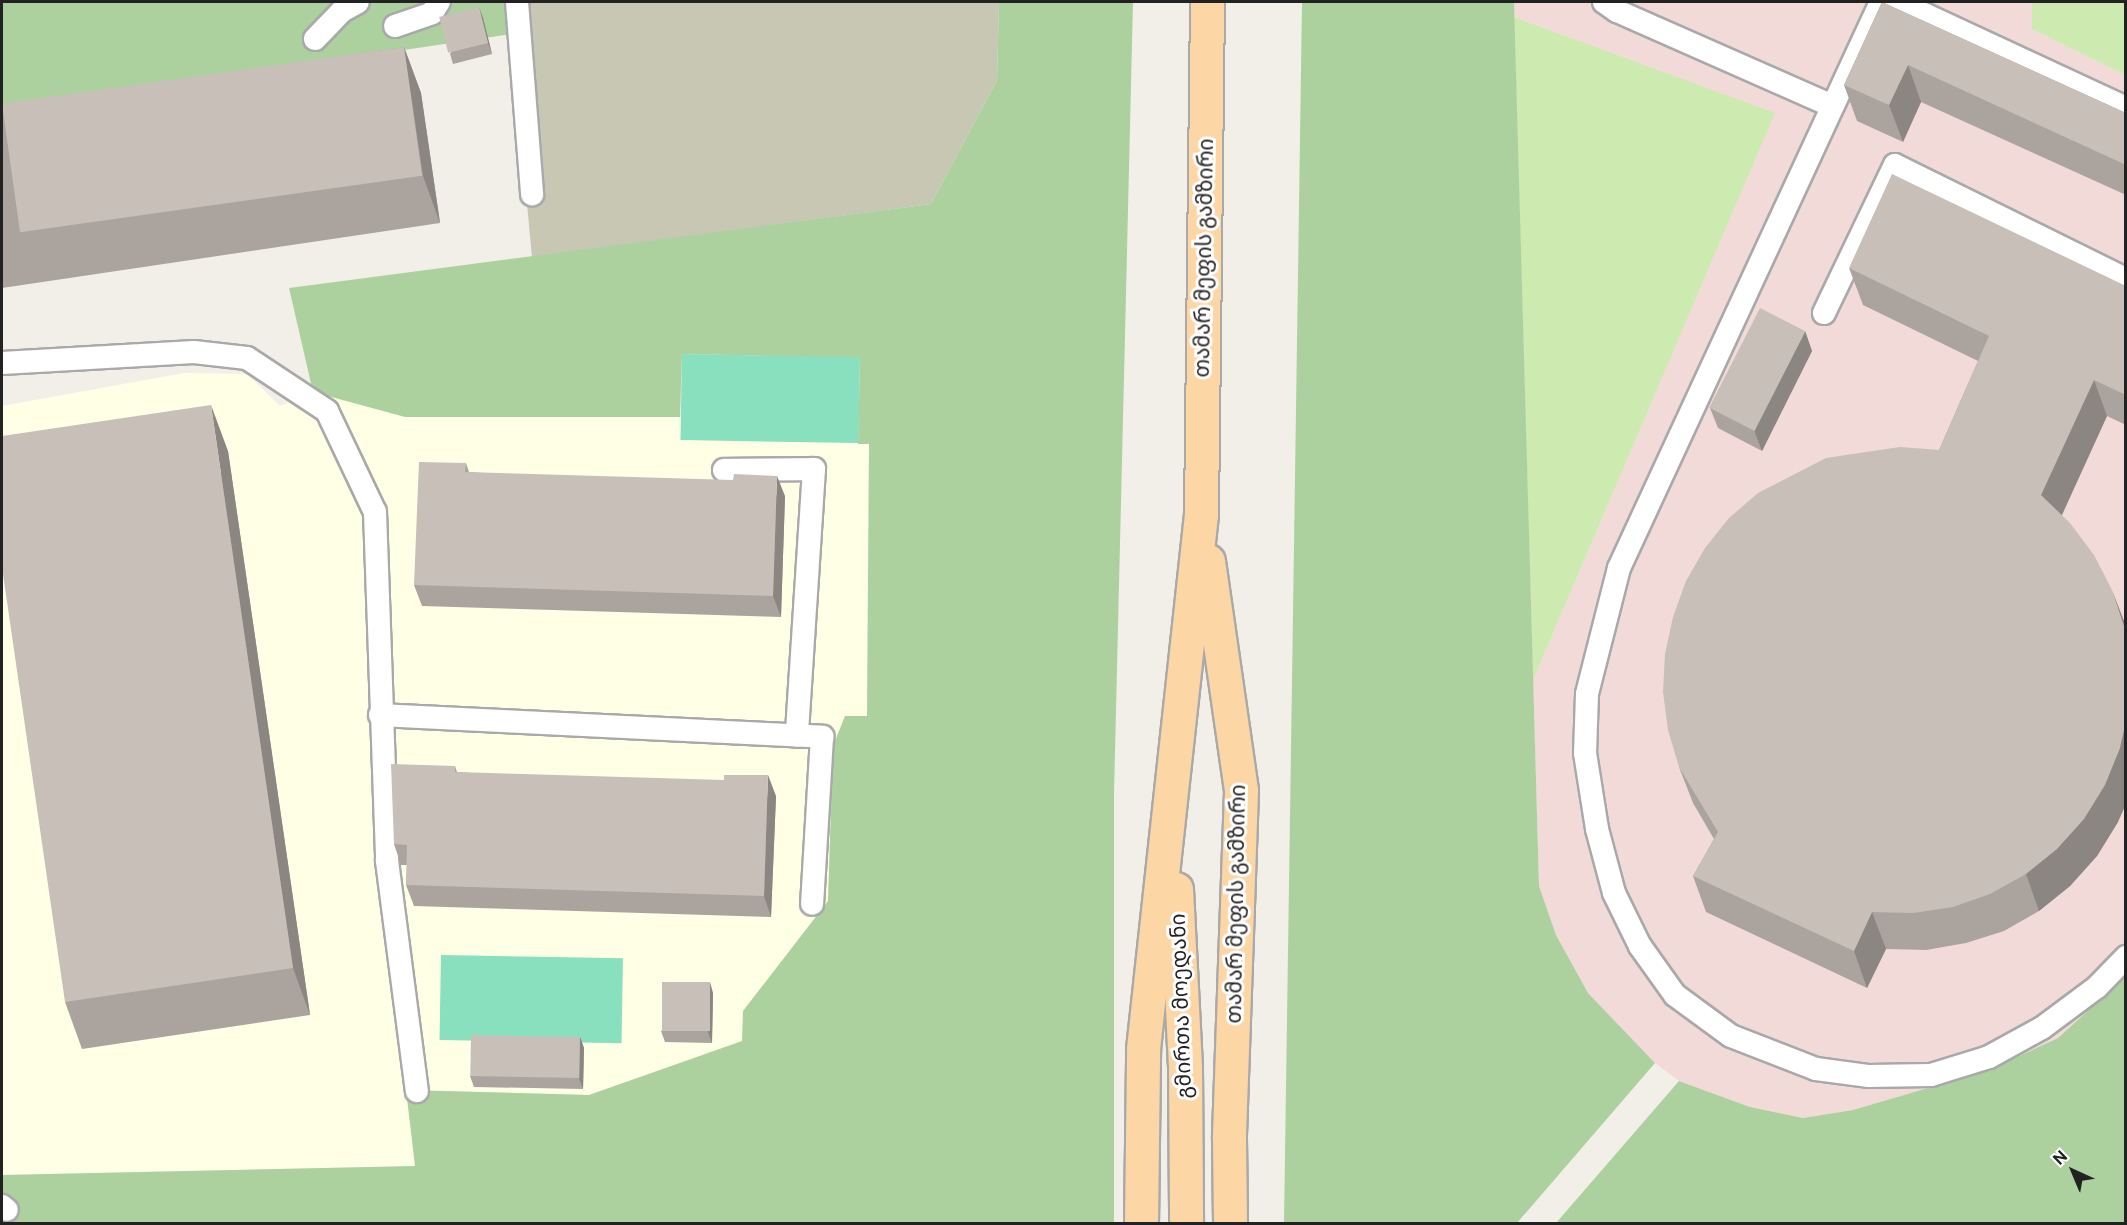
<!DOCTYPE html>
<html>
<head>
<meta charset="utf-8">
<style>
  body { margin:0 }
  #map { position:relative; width:2127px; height:1225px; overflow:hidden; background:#f2efe9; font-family:"Public Sans","Noto Sans Georgian",sans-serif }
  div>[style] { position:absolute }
  .commercial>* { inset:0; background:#f2dad9 }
  .education>* { inset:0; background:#ffffe5 }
  .construction>* { inset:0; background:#c7c7b4 }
  .grass>* { inset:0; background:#cdebb0 }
  .forest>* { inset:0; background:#add19e }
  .pitch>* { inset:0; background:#88e0be; transform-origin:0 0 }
  .roads { filter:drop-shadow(2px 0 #a9a9a9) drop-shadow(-2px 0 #a9a9a9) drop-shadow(0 2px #a9a9a9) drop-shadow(0 -2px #a9a9a9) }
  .lane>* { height:22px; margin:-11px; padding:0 11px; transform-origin:11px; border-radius:11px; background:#fff }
  .primary>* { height:33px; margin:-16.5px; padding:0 16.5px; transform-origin:16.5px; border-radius:16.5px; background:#fcd6a4 }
  .wall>* { inset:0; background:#aba49e }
  .shaded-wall>* { inset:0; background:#8b8681 }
  .building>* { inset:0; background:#c7bfb8; transform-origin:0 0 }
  span { translate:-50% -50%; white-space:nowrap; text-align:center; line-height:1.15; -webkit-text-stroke:6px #fff; paint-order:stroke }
  .street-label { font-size:21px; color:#222 }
  .frame { position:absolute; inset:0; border:3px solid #222; pointer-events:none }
  .north { position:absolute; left:2043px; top:1141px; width:60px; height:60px; -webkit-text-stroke:4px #fff; paint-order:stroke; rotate:316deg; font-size:16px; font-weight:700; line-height:24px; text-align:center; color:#222 }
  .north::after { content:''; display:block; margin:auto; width:21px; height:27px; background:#222; clip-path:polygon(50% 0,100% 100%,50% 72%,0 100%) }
</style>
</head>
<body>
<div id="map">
  <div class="commercial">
    <i style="clip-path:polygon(1514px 2px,2032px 2px,2032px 29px,2125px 75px,2125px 977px,2058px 1038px,1989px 1070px,1853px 1110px,1803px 1118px,1750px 1107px,1679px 1081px,1655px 1063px,1588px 993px,1556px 935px,1539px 886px,1533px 680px,1774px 114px,1514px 17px)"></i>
  </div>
  <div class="education">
    <i style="clip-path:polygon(184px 373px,247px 374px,280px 406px,313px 392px,680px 417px,869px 444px,867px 717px,833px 746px,828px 901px,743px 1011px,743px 1041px,589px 1095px,406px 1090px,416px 1166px,2px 1175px,2px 406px)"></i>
  </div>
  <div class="construction">
    <i style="clip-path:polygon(508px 2px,999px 2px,997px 80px,931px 204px,532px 257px)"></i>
  </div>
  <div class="grass">
    <i style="clip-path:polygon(2032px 2px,2125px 2px,2125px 75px,2032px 29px)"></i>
    <i style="clip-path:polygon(1514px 17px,1775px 113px,1533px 680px)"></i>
  </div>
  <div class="forest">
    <i style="clip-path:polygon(2px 2px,508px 2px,511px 34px,2px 110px)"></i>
    <i style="clip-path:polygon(999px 2px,1133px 2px,1114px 794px,1114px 1223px,10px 1224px,7px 1210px,2px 1206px,2px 1175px,415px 1166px,406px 1090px,589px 1095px,742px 1041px,743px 1011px,828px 901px,833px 746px,845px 716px,867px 716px,869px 444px,858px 444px,860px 358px,682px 354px,680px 417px,405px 417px,313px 392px,289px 288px,931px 204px,997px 80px)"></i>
    <i style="clip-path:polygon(1302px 2px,1514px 2px,1539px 886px,1556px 935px,1588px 993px,1655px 1063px,1517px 1223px,1284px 1223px)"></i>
    <i style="clip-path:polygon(2125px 977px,2125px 1223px,1556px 1223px,1679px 1081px,1750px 1107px,1803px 1118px,1853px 1110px,1989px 1070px,2058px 1038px)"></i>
  </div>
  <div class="pitch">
    <i style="left:682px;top:354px;width:178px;height:86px;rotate:1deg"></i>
    <i style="left:441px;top:955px;width:182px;height:85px;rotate:1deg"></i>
  </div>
  <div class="roads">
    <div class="lane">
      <i style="left:517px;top:2px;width:193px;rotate:85.5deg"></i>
      <i style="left:1604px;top:2px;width:16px;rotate:35deg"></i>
      <i style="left:1617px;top:11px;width:235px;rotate:23.8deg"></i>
      <i style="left:1881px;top:2px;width:624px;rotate:114.84deg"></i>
      <i style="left:1619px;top:568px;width:130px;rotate:104.3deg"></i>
      <i style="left:1587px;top:694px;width:59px;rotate:91.9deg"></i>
      <i style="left:1585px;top:753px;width:77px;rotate:81deg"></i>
      <i style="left:1597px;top:829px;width:66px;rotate:75.1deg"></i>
      <i style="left:1614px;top:893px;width:59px;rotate:63.9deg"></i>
      <i style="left:1640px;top:946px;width:60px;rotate:54.5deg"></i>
      <i style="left:1675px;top:995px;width:69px;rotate:36.2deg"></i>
      <i style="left:1731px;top:1036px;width:91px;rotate:21.2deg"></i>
      <i style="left:1816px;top:1069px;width:52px;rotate:7.7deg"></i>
      <i style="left:1868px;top:1076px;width:63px;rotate:-0.9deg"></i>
      <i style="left:1931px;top:1075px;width:61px;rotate:-17.2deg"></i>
      <i style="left:1989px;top:1057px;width:60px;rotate:-28.7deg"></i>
      <i style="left:2042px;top:1028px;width:69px;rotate:-36.7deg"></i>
      <i style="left:2097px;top:987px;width:42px;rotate:-46deg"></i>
      <i style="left:1898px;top:2px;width:251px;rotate:24.9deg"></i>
      <i style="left:395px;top:26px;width:39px;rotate:-19deg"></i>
      <i style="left:432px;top:13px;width:13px;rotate:-58deg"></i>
      <i style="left:315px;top:39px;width:39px;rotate:-46deg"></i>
      <i style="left:342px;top:11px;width:18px;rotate:-29deg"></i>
      <i style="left:1824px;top:313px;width:164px;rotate:-64.4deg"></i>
      <i style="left:1895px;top:165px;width:258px;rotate:26.3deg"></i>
      <i style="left:2px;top:363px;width:192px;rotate:-3.3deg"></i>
      <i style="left:194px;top:352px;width:53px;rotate:6.5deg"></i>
      <i style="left:247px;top:358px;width:96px;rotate:33.5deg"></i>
      <i style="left:327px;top:411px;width:112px;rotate:64.6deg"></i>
      <i style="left:375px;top:512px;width:349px;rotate:88deg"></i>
      <i style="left:387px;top:861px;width:232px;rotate:82.6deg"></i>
      <i style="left:724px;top:470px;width:90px;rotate:-0.6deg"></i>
      <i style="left:814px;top:469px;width:267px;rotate:93.7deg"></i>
      <i style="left:380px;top:715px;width:443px;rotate:2.8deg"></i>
      <i style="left:822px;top:737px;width:167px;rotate:93.4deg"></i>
      <i style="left:2px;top:1206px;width:6px;rotate:39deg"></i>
    </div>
    <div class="primary">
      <i style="left:1208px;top:561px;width:232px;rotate:81.8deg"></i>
      <i style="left:1241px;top:791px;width:348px;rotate:92deg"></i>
      <i style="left:1229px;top:1139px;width:85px;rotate:89.3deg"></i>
      <i style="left:1176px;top:889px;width:178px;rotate:87.1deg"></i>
      <i style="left:1185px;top:1067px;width:157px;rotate:89.6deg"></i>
      <i style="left:1141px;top:1224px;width:175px;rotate:-89.3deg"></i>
      <i style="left:1143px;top:1049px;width:538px;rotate:-83.81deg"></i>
      <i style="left:1201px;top:514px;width:512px;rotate:-89.33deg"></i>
    </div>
  </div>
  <div class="wall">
    <i style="clip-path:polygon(1882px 2px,2126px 113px,2126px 195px,1921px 102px,1903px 142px,1857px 121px,1844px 85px)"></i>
    <i style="clip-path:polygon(479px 7px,483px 18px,492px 54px,453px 64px,450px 54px)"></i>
    <i style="clip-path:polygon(404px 47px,421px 93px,440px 223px,2px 288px,2px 106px)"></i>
    <i style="clip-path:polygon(1849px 268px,2126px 286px,2126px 425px,2107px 416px,2062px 515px,2118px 822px,2097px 856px,2070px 886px,2039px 911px,2004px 931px,1966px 943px,1926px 950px,1886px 949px,1867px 988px,1706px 912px,1693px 876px,1714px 839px,1693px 803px,1679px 767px,1939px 450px,1978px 361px,1863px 305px)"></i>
    <i style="clip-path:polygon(1805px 331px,1812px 351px,1762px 451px,1718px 428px,1710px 408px)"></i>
    <i style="clip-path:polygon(228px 451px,310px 1015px,82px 1049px,65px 1002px)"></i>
    <i style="clip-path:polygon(466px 463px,469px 472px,785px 496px,781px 617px,422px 606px,414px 585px)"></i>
    <i style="clip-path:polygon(455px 766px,457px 772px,776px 796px,771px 917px,414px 906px,406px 885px,407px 865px,401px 865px,394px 844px)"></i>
    <i style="clip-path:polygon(713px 993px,712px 1043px,665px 1042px,661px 1031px)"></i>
    <i style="clip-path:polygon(580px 1037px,584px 1048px,583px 1089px,474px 1087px,470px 1076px)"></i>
  </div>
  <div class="shaded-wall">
    <i style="clip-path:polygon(479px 7px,483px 18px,492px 54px,488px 43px)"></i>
    <i style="clip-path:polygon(404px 47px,421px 93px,440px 223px,423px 176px)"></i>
    <i style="clip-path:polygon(1908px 65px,1921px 102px,1903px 142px,1889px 105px)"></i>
    <i style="clip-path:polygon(1805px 331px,1812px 351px,1762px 451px,1754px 430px)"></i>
    <i style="clip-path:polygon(2094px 380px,2107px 416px,2054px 532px,2041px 495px)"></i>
    <i style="clip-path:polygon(211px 405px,228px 451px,310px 1015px,293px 968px)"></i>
    <i style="clip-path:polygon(777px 476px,785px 496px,781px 617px,773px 596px)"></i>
    <i style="clip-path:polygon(2112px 590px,2126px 626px,2126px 636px)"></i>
    <i style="clip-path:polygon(2126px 721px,2126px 804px,2118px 822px,2097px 856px,2070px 886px,2039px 911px,2026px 874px)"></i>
    <i style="clip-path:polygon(768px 775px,776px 796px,771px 917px,764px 896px)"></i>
    <i style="clip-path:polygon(1872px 912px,1886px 949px,1867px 988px,1854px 951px)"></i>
    <i style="clip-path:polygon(710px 982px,713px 993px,712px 1043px,708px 1032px)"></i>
    <i style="clip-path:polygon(580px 1037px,584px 1048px,583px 1089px,579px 1078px)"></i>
  </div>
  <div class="building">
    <i style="clip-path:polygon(1882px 2px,2126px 113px,2126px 165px,1908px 65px,1889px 105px,1844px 85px)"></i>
    <i style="left:479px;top:7px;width:37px;height:41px;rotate:76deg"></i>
    <i style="left:404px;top:47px;width:130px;height:406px;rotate:82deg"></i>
    <i style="clip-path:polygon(1892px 174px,2126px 286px,2126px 395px,2094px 380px,2041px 495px,2070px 523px,2094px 555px,2112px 590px,2125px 629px,2126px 636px,2126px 721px,2120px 748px,2105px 785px,2084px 819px,2057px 849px,2026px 874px,1990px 894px,1953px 907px,1913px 913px,1872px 912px,1854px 951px,1693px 876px,1718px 832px,1679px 767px,1668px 730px,1663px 692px,1665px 654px,1673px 617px,1686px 581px,1705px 548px,1729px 518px,1758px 493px,1826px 458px,1900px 447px,1939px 450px,1989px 336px,1849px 268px)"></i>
    <i style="left:1760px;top:308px;width:51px;height:112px;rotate:27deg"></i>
    <i style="clip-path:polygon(211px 405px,293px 968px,65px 1002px,2px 567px,2px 436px)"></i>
    <i style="clip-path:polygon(419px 462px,466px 463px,465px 472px,733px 480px,734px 474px,777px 476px,773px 596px,414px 585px)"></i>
    <i style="clip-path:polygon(391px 764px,455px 766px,455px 772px,724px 780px,724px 775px,768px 775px,764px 896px,406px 885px,407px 845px,394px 844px)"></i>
    <i style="left:662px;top:982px;width:48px;height:49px"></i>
    <i style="left:471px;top:1035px;width:109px;height:41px;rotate:1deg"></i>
  </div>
  <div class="street-label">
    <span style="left:1204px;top:258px;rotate:-89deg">თამარ მეფის გამზირი</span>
    <span style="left:1236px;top:904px;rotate:-89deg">თამარ მეფის გამზირი</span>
    <span style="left:1181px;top:1006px;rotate:-92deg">გმირთა მოედანი</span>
  </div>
  <div class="frame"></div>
  <div class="north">N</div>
</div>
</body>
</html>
